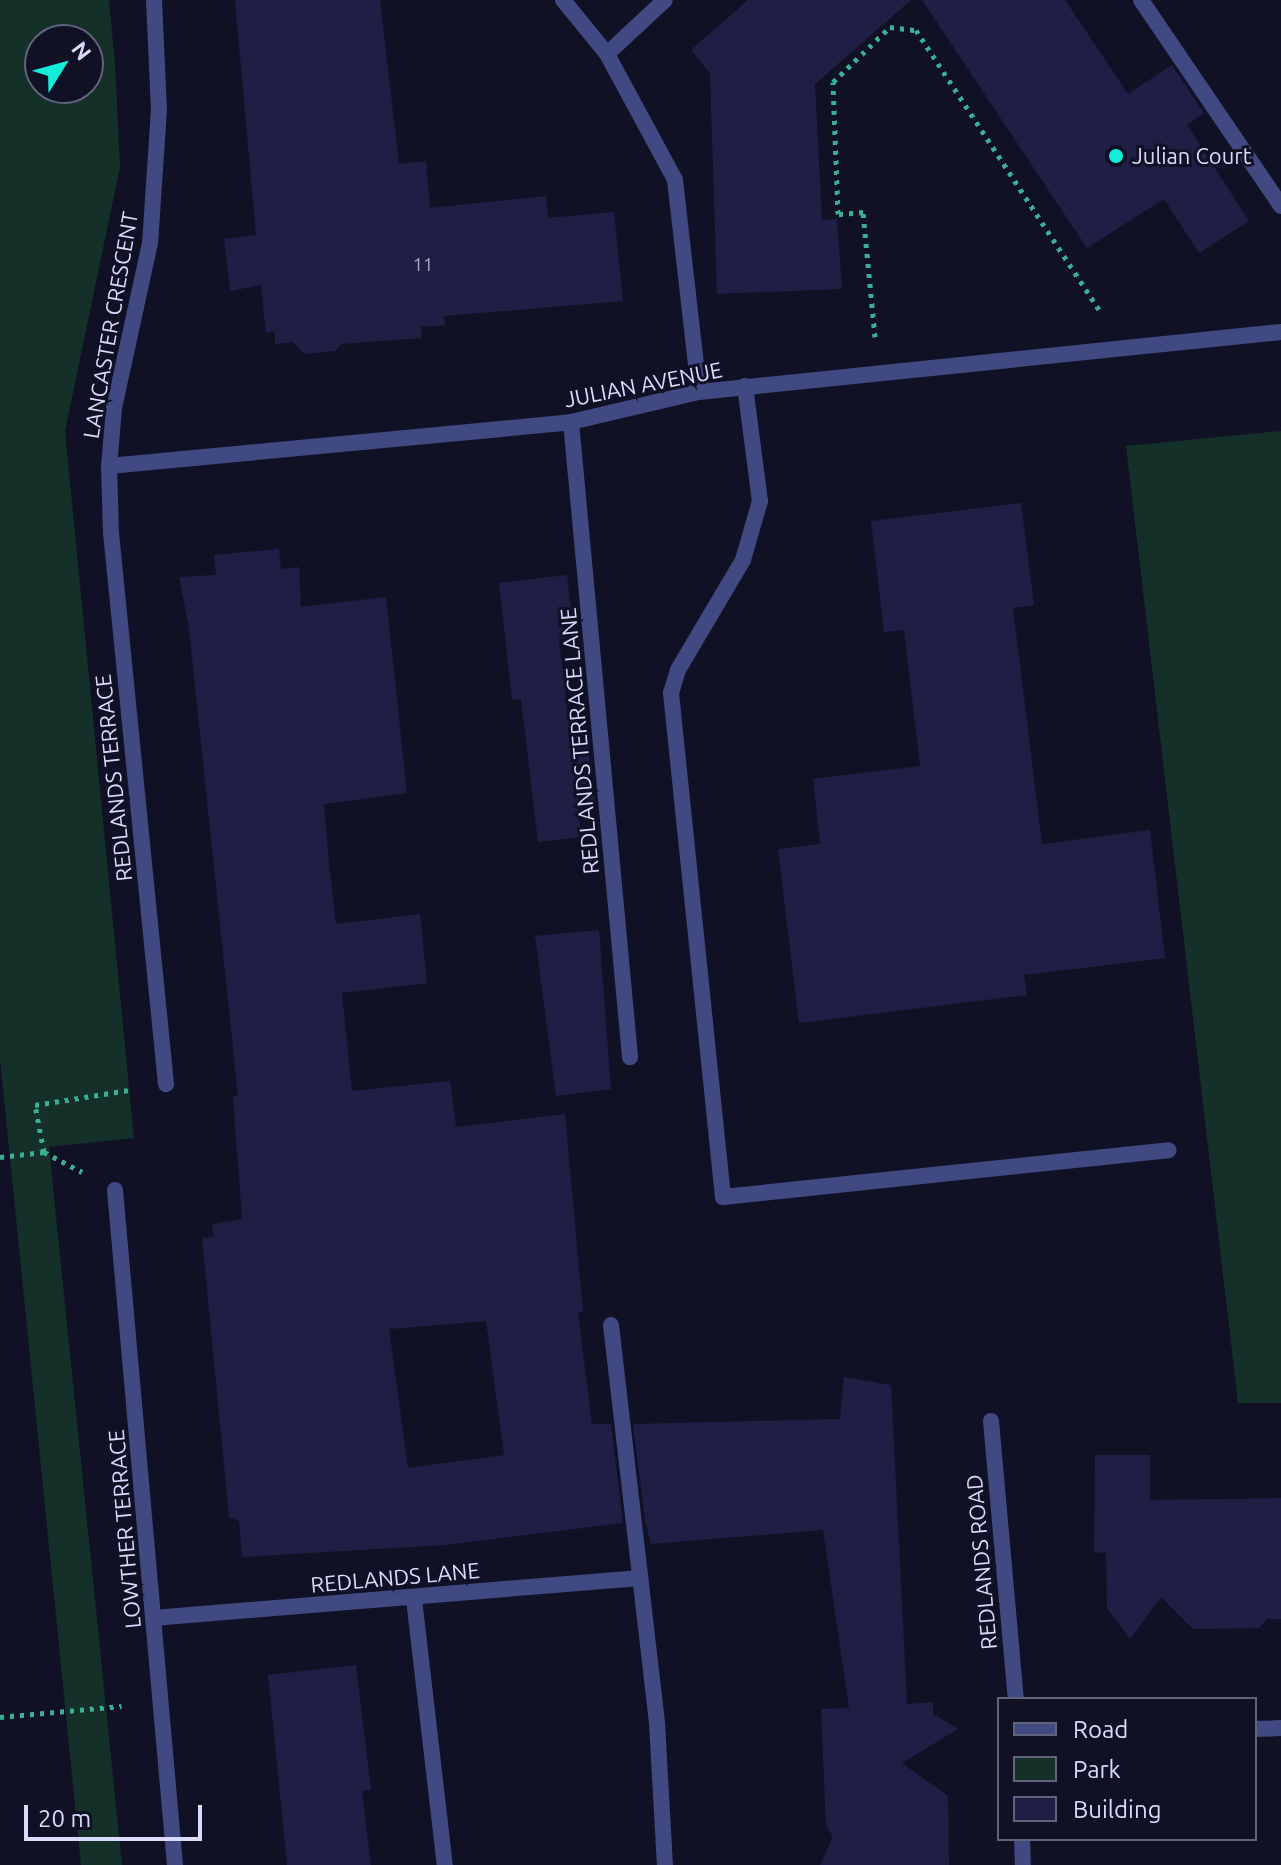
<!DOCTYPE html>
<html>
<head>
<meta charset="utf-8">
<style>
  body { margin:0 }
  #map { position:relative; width:1281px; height:1865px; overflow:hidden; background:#111125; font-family:Ubuntu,sans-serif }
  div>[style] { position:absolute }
  .green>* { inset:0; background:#152f29 }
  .building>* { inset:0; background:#1f1f45 }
  .path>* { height:5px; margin-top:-2.5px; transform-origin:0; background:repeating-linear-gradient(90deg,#39b092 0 4px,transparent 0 10px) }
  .lane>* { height:16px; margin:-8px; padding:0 8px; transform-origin:8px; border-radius:8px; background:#404981 }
  .street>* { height:16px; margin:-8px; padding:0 8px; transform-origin:8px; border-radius:8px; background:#404981 }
  .dots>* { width:22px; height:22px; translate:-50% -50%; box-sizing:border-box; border:4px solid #111125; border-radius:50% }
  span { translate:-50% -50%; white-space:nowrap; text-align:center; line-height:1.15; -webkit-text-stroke:6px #111125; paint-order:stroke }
  .number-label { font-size:18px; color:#aaacce }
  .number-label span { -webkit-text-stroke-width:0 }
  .poi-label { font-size:22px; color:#d9dbfc }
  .left { translate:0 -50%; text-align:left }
  .street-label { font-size:22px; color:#d9dbfc }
  .legend { position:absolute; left:997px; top:1697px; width:260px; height:144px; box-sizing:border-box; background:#111125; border:2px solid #61627b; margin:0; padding:10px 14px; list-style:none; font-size:24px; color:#d9dbfc }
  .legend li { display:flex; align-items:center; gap:16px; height:40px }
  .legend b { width:40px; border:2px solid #61627b }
  .north { position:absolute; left:24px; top:24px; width:80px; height:80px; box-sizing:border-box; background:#111125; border:2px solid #61627b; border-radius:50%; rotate:53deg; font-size:22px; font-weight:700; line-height:32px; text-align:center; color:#d9dbfc }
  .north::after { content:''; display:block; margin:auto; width:28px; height:36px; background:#14edda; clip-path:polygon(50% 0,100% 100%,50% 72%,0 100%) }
  .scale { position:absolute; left:24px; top:1805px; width:178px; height:36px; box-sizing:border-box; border:4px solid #d9dbfc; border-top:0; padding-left:10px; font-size:24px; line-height:28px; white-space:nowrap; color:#d9dbfc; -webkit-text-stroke:6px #111125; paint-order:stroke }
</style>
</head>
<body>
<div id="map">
  <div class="green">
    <i style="clip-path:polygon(evenodd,0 0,109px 0,115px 63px,120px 167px,65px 431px,134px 1138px,49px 1147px,122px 1865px,81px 1865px,0 1059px,0 0,40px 40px,88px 40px,88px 88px,40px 88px,40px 40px)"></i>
    <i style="clip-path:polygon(1281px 431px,1281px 1403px,1238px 1403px,1126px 446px)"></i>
  </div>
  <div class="building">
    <i style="clip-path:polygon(235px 0,380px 0,399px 164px,426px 161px,430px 208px,546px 196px,548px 218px,614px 212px,623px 301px,444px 316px,445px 325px,421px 327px,422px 338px,341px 344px,335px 351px,304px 354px,293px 342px,275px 344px,275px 331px,266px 333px,261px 285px,230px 291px,224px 239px,256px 235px)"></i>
    <i style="clip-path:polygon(748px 0,911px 0,815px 84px,822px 220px,837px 219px,842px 289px,717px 294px,710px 73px,691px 50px)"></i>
    <i style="clip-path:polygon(922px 0,1065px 0,1128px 94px,1172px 65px,1204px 113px,1187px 125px,1249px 221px,1199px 253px,1164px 199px,1087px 248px)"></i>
    <i style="clip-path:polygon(1021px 503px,1034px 605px,1013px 608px,1042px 844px,1150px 830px,1165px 958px,1024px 975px,1027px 995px,799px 1023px,778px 849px,820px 844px,813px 779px,920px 766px,904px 630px,884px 632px,871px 521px)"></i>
    <i style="clip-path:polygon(evenodd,279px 549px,281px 569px,299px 567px,301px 607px,386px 597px,407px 793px,324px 804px,329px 864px,336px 924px,420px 914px,427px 983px,342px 993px,352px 1091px,450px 1081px,456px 1127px,565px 1114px,583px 1312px,578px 1313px,592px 1424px,611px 1424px,623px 1523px,446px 1545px,242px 1557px,239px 1521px,229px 1517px,202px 1238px,214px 1237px,212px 1224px,242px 1219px,233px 1096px,238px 1096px,189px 629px,179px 577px,216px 575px,214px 555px,279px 549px,486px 1321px,504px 1455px,408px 1468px,389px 1329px,486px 1321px)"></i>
    <i style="clip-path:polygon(567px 575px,574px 637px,559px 639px,571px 740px,587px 738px,595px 803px,578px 805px,581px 837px,538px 842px,521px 699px,512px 700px,499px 583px)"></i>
    <i style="clip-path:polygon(599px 930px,611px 1089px,556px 1096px,535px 936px)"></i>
    <i style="clip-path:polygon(844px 1377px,891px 1385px,907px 1704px,933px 1702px,933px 1714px,958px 1729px,902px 1763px,948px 1796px,949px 1865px,820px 1865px,833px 1837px,826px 1825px,821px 1709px,849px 1708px,823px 1530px,651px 1544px,645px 1520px,633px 1424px,840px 1419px)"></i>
    <i style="clip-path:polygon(1095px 1455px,1150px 1455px,1150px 1500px,1281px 1498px,1281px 1619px,1267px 1619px,1259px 1628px,1193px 1629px,1161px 1597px,1130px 1639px,1107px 1608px,1106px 1552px,1094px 1553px)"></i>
    <i style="clip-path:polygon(356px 1665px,371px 1790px,362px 1791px,371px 1865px,287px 1865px,268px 1675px)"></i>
  </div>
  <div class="path">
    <i style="left:875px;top:337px;width:126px;rotate:-95.5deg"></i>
    <i style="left:863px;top:212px;width:25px;rotate:175deg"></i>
    <i style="left:838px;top:214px;width:132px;rotate:-92.2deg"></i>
    <i style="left:833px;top:82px;width:79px;rotate:-44deg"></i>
    <i style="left:890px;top:27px;width:26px;rotate:7deg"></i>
    <i style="left:916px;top:30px;width:334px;rotate:56.8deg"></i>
    <i style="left:44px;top:1152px;width:48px;rotate:-100.8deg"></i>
    <i style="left:35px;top:1105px;width:95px;rotate:-9.1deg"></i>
    <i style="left:0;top:1157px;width:44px;rotate:-6.5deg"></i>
    <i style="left:44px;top:1152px;width:43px;rotate:27.8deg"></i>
    <i style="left:0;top:1717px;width:122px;rotate:-5.2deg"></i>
  </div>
  <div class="lane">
    <i style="left:745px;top:386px;width:116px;rotate:82.6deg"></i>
    <i style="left:760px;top:501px;width:61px;rotate:106.1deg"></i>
    <i style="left:743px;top:560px;width:128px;rotate:120.6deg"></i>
    <i style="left:678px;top:670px;width:24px;rotate:107deg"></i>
    <i style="left:671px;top:693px;width:507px;rotate:84.11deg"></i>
    <i style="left:723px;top:1197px;width:448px;rotate:-6deg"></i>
    <i style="left:571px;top:422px;width:638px;rotate:84.69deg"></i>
    <i style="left:414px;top:1599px;width:268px;rotate:83.4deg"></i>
  </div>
  <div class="street">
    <i style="left:154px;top:0;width:109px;rotate:87.4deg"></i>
    <i style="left:159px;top:109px;width:134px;rotate:93.8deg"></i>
    <i style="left:150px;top:243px;width:169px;rotate:102.3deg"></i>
    <i style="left:114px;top:408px;width:58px;rotate:94.9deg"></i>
    <i style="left:109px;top:466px;width:67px;rotate:88.3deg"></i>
    <i style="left:111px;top:533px;width:554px;rotate:84.3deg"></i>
    <i style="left:563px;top:0;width:70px;rotate:50.8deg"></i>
    <i style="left:607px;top:54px;width:143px;rotate:61.6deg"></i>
    <i style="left:675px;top:180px;width:213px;rotate:83.5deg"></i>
    <i style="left:1141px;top:0;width:249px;rotate:55.8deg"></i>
    <i style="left:607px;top:54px;width:79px;rotate:-43deg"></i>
    <i style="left:109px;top:466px;width:464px;rotate:-5.4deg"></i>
    <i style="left:571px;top:422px;width:131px;rotate:-13.2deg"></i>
    <i style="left:699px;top:392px;width:585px;rotate:-5.89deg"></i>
    <i style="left:115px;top:1190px;width:678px;rotate:84.92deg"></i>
    <i style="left:611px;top:1325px;width:401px;rotate:83.4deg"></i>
    <i style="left:657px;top:1723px;width:142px;rotate:86.8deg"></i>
    <i style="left:991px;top:1421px;width:279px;rotate:84.9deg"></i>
    <i style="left:153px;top:1618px;width:489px;rotate:-4.7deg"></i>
    <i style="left:1255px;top:1729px;width:26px;rotate:-2deg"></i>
    <i style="left:1022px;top:1839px;width:26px;rotate:88deg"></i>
  </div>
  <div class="dots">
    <i style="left:1116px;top:156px;background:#14edda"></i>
  </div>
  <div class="number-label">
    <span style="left:423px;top:264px">11</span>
  </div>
  <div class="poi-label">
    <span class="left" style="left:1132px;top:156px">Julian Court</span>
  </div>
  <div class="street-label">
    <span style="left:110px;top:325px;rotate:-80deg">LANCASTER CRESCENT</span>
    <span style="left:643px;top:384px;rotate:-11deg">JULIAN AVENUE</span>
    <span style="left:579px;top:741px;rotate:-95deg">REDLANDS TERRACE LANE</span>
    <span style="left:113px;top:778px;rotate:-96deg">REDLANDS TERRACE</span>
    <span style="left:124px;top:1529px;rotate:-95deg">LOWTHER TERRACE</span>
    <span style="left:981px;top:1562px;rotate:-95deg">REDLANDS ROAD</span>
    <span style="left:395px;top:1577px;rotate:-5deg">REDLANDS LANE</span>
  </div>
  <ul class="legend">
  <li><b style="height:10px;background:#404981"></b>Road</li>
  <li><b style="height:22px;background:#152f29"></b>Park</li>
  <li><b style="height:22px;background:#1f1f45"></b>Building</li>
  </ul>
  <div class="north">N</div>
  <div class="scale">20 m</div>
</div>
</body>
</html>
